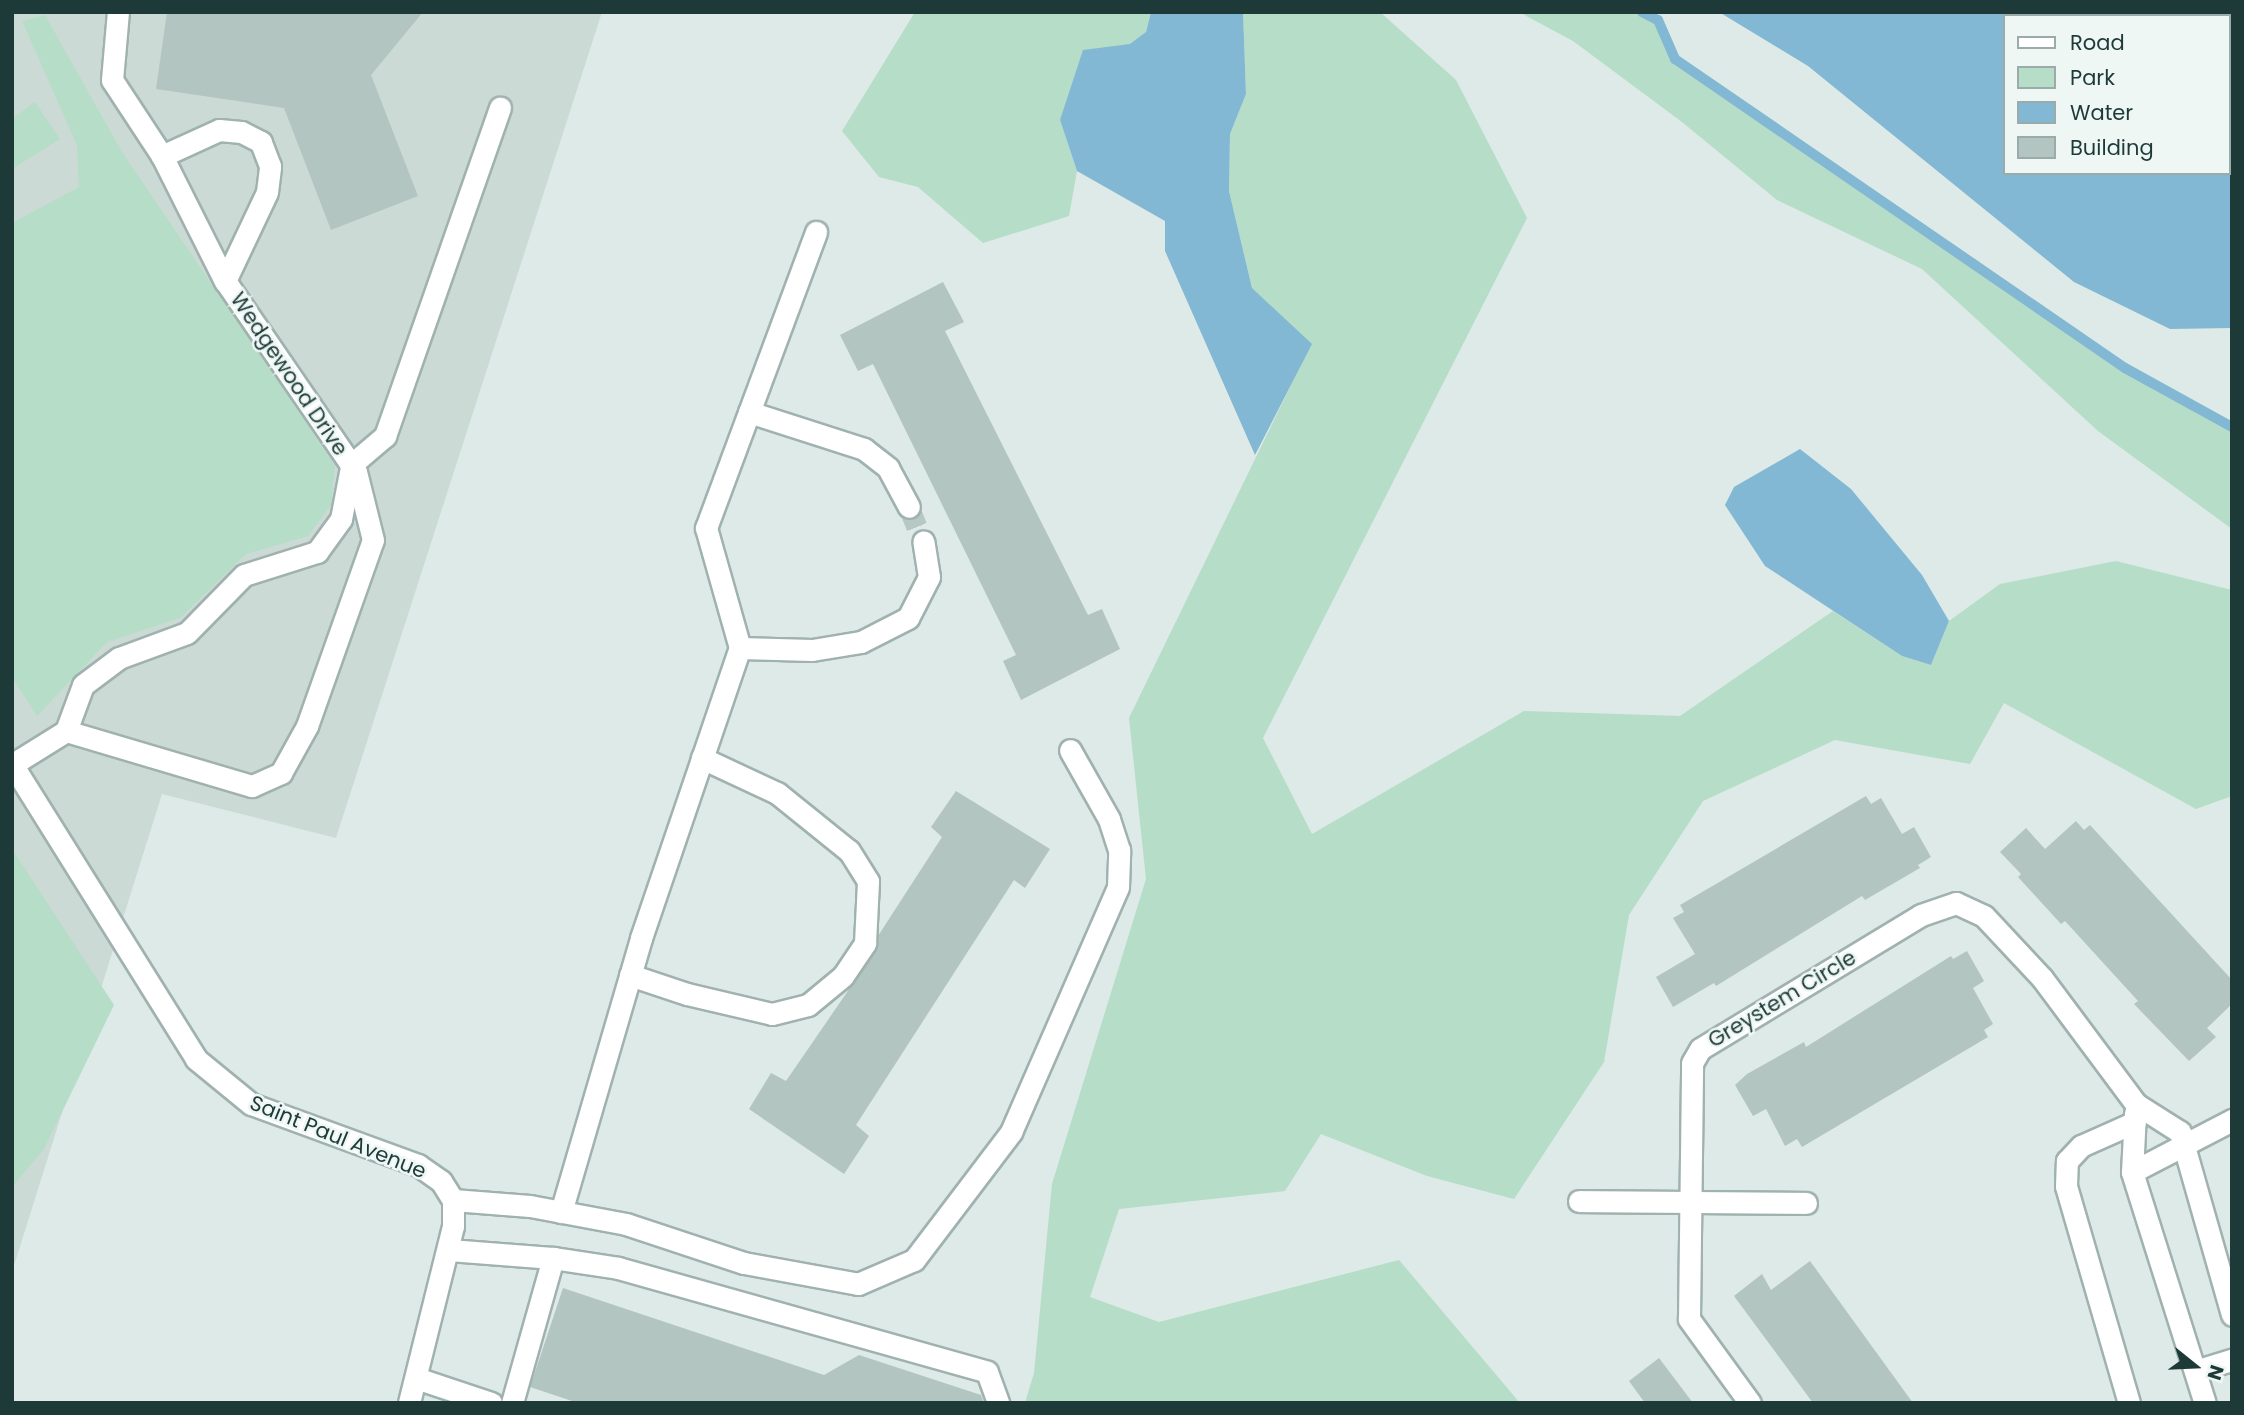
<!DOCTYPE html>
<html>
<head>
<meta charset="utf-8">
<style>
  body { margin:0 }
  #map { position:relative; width:2244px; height:1415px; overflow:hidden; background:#ddeae7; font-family:Poppins,sans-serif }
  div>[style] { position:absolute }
  .built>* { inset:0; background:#ccdad6 }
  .green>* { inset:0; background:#b5ddc7 }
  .water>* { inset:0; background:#82b8d3 }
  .stream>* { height:10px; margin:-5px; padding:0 5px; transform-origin:5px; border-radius:5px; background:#82b8d3 }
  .building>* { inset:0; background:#b3c5c0 }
  .minor-tunnel>* { height:21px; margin-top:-10.5px; transform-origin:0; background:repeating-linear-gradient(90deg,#b7c7c4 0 21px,transparent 0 31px) }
  .roads { filter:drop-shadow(2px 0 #a0b2af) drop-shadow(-2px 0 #a0b2af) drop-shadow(0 2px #a0b2af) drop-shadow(0 -2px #a0b2af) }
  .minor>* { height:21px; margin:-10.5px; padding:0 10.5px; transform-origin:10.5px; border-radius:10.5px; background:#fff }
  span { translate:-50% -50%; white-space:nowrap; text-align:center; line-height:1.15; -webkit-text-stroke:5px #eef7f4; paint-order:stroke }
  .street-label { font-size:21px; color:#1e3a38 }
  .frame { position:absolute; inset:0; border:14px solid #1e3a38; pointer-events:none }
  .legend { position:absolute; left:2003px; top:14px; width:228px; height:161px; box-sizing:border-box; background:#eef7f4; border:2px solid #9baba9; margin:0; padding:9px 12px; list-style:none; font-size:21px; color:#1e3a38 }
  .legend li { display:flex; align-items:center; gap:14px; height:35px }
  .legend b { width:35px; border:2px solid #9baba9 }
  .north { position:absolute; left:2160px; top:1331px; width:70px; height:70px; -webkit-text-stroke:5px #eef7f4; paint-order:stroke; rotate:108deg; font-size:19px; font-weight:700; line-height:28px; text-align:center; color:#1e3a38 }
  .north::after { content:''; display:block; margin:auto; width:24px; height:32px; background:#1e3a38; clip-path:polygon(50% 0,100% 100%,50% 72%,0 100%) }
</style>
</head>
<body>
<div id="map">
  <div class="built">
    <i style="clip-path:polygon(12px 12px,602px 12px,336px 838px,162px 794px,12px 1272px)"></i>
  </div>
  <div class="green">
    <i style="clip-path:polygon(915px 12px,1151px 12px,1146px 32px,1060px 120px,1077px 171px,1069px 216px,983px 243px,918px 187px,879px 177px,842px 131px)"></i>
    <i style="clip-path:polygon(1243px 12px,1380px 12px,1456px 80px,1527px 218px,1263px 738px,1312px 834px,1524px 711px,1680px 716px,1833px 611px,1902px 656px,1931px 665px,1949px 621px,2000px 584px,2116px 561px,2232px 590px,2232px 796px,2196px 809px,2004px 703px,1970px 764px,1835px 740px,1703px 801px,1629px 915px,1604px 1062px,1514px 1199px,1427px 1176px,1321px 1134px,1285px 1191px,1119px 1209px,1090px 1297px,1159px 1322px,1399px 1260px,1520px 1403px,1025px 1403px,1034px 1373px,1052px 1184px,1146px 879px,1129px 718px,1311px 344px,1252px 288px,1229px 191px,1230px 134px,1246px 94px)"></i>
    <i style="clip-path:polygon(1519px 12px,1642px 12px,1658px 20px,1675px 59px,2124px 368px,2232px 427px,2232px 529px,2098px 431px,1922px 269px,1777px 200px,1682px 122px,1573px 41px)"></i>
    <i style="clip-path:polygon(45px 15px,122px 152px,335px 466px,331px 505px,308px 536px,246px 554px,180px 618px,107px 642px,37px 716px,12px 677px,12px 223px,79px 187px,77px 145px,22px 21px)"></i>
    <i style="clip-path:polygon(35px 102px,60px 139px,12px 169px,12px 119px)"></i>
    <i style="clip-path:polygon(12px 849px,114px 1005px,44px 1149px,12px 1187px)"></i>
  </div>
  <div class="water">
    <i style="clip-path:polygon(1151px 12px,1243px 12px,1246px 94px,1230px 134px,1229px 191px,1252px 288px,1312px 344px,1255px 455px,1165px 251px,1165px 221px,1077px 171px,1060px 120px,1083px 50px,1130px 44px,1146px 32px)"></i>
    <i style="clip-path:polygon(evenodd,1719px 12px,2232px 12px,2232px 328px,2170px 329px,2074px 282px,1808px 66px,1719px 12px,2004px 16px,2228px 16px,2228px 173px,2004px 173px,2004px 16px)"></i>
    <i style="clip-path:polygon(1800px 449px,1851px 489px,1922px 575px,1949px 621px,1931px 665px,1902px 656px,1765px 566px,1725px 505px,1734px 487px)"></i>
  </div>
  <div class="stream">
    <i style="left:1642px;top:12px;width:18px;rotate:27deg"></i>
    <i style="left:1658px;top:20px;width:43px;rotate:66.4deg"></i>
    <i style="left:1675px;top:59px;width:546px;rotate:34.48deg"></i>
    <i style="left:2125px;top:368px;width:122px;rotate:28.9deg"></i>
  </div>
  <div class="building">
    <i style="clip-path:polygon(167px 12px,423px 12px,371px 75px,418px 196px,331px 230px,284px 108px,156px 89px)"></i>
    <i style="clip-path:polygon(943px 282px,964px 322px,945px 331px,1088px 615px,1102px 609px,1120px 649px,1021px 700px,1003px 661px,1016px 655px,873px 364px,858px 371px,840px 335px)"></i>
    <i style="clip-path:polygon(956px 791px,1050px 849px,1025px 888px,1014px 880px,856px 1125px,869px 1136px,844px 1174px,749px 1109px,771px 1073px,786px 1081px,876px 950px,878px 936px,942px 837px,931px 827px)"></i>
    <i style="clip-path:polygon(1866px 796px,1871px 804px,1881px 798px,1902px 834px,1914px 827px,1931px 857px,1918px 865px,1920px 868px,1865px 900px,1862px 896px,1716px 986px,1714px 983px,1673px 1007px,1656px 977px,1695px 954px,1673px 918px,1684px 912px,1680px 905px)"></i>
    <i style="clip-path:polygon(2076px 821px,2084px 830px,2090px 825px,2232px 980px,2232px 1004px,2207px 1028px,2216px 1037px,2189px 1061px,2134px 1004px,2138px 1001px,2065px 921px,2061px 924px,2018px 877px,2021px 874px,2000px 852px,2026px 828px,2045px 849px)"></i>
    <i style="clip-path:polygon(1967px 951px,1984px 981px,1973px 988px,1993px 1024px,1984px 1030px,1988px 1037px,1802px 1147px,1797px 1139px,1785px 1146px,1766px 1109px,1753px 1116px,1735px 1085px,1747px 1074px,1804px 1042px,1806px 1047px,1951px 956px,1953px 959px)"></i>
    <i style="clip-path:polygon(1810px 1261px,1913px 1403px,1813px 1403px,1734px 1296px,1762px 1274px,1771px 1290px)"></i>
    <i style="clip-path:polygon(563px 1288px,824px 1375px,859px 1355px,981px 1395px,984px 1403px,578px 1403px,530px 1387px)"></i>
    <i style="clip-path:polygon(1659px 1358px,1693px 1403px,1645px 1403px,1629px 1381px)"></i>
  </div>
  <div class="minor-tunnel">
    <i style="left:909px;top:507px;width:37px;rotate:68deg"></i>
  </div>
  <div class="roads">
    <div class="minor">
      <i style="left:162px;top:156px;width:140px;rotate:63.3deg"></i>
      <i style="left:749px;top:412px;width:121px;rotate:17.8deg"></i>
      <i style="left:864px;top:449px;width:31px;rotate:38deg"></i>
      <i style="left:888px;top:468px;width:44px;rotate:61.7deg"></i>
      <i style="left:351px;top:465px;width:45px;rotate:-40.5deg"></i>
      <i style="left:385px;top:436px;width:348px;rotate:-70.7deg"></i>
      <i style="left:740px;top:648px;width:72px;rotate:1.6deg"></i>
      <i style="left:812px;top:650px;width:50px;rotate:-9.3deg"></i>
      <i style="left:861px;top:642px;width:53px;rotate:-27.1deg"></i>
      <i style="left:908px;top:618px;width:46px;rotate:-62.9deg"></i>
      <i style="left:929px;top:577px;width:36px;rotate:-99deg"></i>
      <i style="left:66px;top:731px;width:194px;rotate:16.5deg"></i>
      <i style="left:252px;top:786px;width:32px;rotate:-24deg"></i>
      <i style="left:281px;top:773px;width:54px;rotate:-61deg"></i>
      <i style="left:307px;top:726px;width:197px;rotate:-70.5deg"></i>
      <i style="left:373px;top:540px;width:70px;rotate:-104deg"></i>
      <i style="left:356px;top:472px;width:232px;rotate:-124.4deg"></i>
      <i style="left:225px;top:281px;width:98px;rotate:-64.7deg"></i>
      <i style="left:267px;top:192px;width:26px;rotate:-83deg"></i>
      <i style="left:270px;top:166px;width:26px;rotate:-111deg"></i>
      <i style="left:261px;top:142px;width:22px;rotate:-153deg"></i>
      <i style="left:241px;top:132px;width:22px;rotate:-175deg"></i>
      <i style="left:219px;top:130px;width:63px;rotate:155.5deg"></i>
      <i style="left:162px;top:156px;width:91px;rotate:-123.3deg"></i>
      <i style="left:112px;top:80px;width:68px;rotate:-85deg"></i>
      <i style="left:12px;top:764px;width:348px;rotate:58deg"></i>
      <i style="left:196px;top:1059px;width:71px;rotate:39.3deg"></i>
      <i style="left:251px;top:1104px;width:178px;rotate:20.1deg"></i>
      <i style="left:418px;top:1165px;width:28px;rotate:35deg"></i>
      <i style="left:441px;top:1181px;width:22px;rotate:58deg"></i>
      <i style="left:453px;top:1200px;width:26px;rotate:90deg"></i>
      <i style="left:453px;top:1226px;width:182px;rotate:104deg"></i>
      <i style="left:13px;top:764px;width:62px;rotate:-31.9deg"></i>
      <i style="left:66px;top:731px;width:49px;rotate:-69.7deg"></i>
      <i style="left:83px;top:685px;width:45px;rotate:-36.9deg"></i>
      <i style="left:119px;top:658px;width:72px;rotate:-20.2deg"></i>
      <i style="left:187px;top:633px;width:81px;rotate:-45.5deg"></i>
      <i style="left:244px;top:575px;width:77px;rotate:-17.5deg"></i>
      <i style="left:317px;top:552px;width:41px;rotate:-54deg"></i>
      <i style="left:341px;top:519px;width:53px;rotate:-79.1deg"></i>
      <i style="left:630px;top:975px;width:60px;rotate:18.4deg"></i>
      <i style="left:687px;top:994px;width:87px;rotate:13.2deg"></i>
      <i style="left:772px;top:1014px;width:37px;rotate:-14deg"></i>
      <i style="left:808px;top:1005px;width:45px;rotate:-39.6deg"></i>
      <i style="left:843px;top:976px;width:40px;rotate:-56deg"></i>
      <i style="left:865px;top:943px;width:62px;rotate:-87.2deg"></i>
      <i style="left:868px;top:881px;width:36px;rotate:-122deg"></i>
      <i style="left:849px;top:851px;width:92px;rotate:-141.1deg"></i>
      <i style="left:777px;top:793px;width:83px;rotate:-155deg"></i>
      <i style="left:2135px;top:1113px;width:59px;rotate:92.9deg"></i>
      <i style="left:2132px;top:1172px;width:242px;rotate:72.5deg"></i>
      <i style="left:2132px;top:1172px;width:113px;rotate:-27.5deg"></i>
      <i style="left:453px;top:1200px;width:77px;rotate:4.5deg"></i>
      <i style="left:530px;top:1206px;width:98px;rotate:10.6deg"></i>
      <i style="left:626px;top:1224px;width:124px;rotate:18.3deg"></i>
      <i style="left:744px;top:1263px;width:116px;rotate:10.4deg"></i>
      <i style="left:858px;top:1284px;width:61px;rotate:-23.2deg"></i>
      <i style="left:914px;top:1260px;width:161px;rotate:-52.8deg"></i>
      <i style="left:1011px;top:1132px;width:267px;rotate:-66.4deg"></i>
      <i style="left:1118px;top:887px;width:37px;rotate:-88deg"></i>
      <i style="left:1119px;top:850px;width:33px;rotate:-108deg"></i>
      <i style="left:1109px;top:819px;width:79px;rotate:-119.5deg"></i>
      <i style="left:1579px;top:1201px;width:227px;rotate:0.5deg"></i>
      <i style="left:561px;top:1212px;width:285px;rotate:-73.7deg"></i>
      <i style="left:641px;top:938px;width:306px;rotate:-71.2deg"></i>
      <i style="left:740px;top:648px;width:125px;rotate:-105.8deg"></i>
      <i style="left:706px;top:528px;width:316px;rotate:-69.6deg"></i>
      <i style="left:449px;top:1250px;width:104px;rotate:4.4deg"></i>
      <i style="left:2195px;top:1371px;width:39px;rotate:-17deg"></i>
      <i style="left:416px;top:1378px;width:79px;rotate:18.4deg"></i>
      <i style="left:512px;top:1403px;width:151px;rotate:-74.2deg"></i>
      <i style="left:553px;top:1258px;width:66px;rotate:8.7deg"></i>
      <i style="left:618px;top:1268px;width:383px;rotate:15.7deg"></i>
      <i style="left:987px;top:1372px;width:33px;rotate:70deg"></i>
      <i style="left:1750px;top:1403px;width:104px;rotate:-126deg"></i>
      <i style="left:1689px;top:1319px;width:256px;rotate:-89.3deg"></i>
      <i style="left:1692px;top:1063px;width:16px;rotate:-60deg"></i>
      <i style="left:1700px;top:1049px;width:258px;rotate:-31.2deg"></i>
      <i style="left:1921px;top:915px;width:37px;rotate:-19deg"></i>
      <i style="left:1956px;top:903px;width:31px;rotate:25deg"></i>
      <i style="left:1984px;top:916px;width:85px;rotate:46.9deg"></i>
      <i style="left:2042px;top:978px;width:157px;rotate:53.3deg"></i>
      <i style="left:2136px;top:1104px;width:52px;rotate:32.5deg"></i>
      <i style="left:2180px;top:1132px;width:190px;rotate:74.1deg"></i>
      <i style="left:2129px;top:1403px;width:226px;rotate:-106.2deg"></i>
      <i style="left:2066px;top:1186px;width:25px;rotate:-88deg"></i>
      <i style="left:2067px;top:1161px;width:21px;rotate:-47deg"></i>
      <i style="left:2081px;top:1146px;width:59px;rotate:-24deg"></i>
    </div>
  </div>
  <div class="street-label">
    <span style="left:289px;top:374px;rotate:56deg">Wedgewood Drive</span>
    <span style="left:1782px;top:999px;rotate:-31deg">Greystem Circle</span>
    <span style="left:338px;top:1137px;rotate:22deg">Saint Paul Avenue</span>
  </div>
  <div class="frame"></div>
  <ul class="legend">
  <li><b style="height:9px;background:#fff"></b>Road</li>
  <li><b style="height:19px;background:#b5ddc7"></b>Park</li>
  <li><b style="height:19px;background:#82b8d3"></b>Water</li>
  <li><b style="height:19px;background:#b3c5c0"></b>Building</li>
  </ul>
  <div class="north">N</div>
</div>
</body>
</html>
